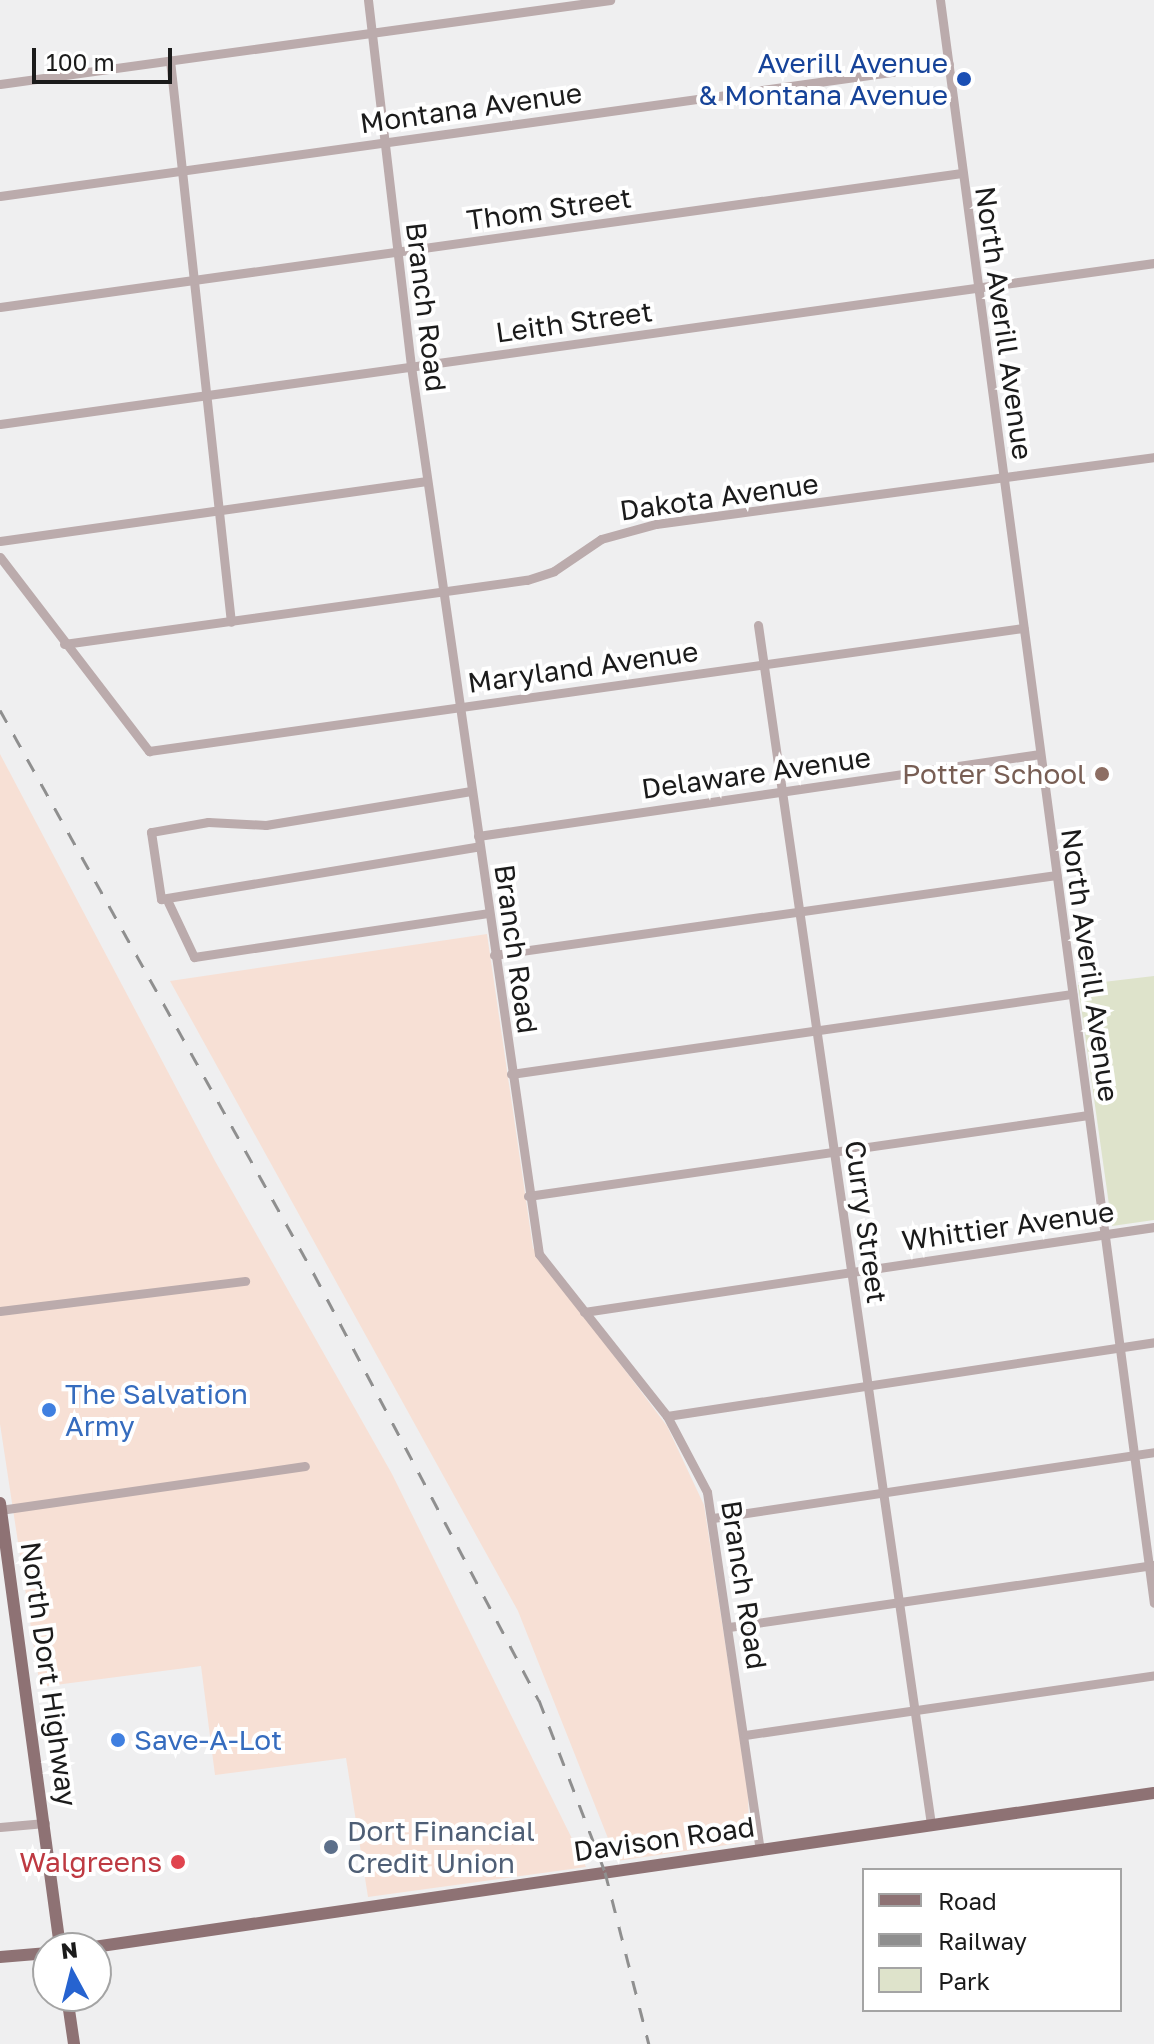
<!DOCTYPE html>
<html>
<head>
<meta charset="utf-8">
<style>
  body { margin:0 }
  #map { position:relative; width:1154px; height:2044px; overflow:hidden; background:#efeff0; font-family:"Golos Text",sans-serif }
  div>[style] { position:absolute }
  .industrial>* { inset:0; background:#f7e0d5 }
  .green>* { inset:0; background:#dee3cb }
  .minor>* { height:9px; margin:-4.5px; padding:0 4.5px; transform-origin:4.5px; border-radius:4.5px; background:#bbabac }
  .major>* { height:12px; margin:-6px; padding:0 6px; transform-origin:6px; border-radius:6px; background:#8e7274 }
  .rail>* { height:3px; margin-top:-1.5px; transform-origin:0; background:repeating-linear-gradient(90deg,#8f8f8f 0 14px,transparent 0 28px) }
  .dots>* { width:22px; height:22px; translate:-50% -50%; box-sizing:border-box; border:4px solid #fff; border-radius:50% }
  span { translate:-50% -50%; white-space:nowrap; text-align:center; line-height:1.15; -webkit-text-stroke:8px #fff; paint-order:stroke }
  .transit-label { font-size:28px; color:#164399 }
  .right { translate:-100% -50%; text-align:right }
  .street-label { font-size:28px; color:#1b1b1b }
  .education-label { font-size:28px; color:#785e54 }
  .shop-label { font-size:28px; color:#366cbe }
  .left { translate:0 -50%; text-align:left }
  .service-label { font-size:28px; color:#4e5e75 }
  .health-label { font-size:28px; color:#be3a42 }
  .legend { position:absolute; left:862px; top:1868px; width:260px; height:144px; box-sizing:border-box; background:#fff; border:2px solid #a4a4a4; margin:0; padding:10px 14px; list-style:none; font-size:24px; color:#1b1b1b }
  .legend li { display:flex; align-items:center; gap:16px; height:40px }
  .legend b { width:40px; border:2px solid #a4a4a4 }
  .north { position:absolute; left:32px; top:1932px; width:80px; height:80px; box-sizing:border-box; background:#fff; border:2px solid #a4a4a4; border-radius:50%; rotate:353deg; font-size:22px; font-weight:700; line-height:32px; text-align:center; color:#1b1b1b }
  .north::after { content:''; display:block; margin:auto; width:28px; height:36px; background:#2663d0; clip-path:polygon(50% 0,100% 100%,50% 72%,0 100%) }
  .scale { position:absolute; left:32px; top:48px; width:140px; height:36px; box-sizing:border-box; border:4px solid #1b1b1b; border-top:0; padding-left:10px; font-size:24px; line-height:28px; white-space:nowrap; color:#1b1b1b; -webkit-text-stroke:6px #fff; paint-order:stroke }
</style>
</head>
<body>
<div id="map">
  <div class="industrial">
    <i style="clip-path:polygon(0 754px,215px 1161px,392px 1474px,586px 1867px,368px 1897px,346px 1758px,215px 1775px,201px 1666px,40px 1687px,0 1424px)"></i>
    <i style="clip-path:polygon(487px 934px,533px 1248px,667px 1426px,704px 1505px,748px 1792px,749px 1835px,740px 1843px,617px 1861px,518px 1611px,170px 981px)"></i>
  </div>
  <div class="green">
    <i style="clip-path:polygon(1154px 976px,1154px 1220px,1112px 1226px,1078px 985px)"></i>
  </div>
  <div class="minor">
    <i style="left:368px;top:0;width:369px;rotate:83.3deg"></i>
    <i style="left:411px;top:366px;width:897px;rotate:81.8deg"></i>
    <i style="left:539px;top:1254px;width:206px;rotate:51.7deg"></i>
    <i style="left:667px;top:1416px;width:86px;rotate:62.2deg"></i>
    <i style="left:707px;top:1492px;width:362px;rotate:81.6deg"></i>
    <i style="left:940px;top:0;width:1617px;rotate:82.4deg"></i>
    <i style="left:170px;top:60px;width:565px;rotate:83.81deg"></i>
    <i style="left:0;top:84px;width:616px;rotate:-7.84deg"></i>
    <i style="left:0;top:196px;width:958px;rotate:-7.92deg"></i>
    <i style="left:0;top:307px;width:971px;rotate:-7.93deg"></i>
    <i style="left:0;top:424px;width:1165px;rotate:-7.94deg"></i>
    <i style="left:0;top:541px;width:431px;rotate:-8deg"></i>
    <i style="left:0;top:557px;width:245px;rotate:52.5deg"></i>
    <i style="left:149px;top:751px;width:883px;rotate:-8.01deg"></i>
    <i style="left:758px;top:625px;width:1211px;rotate:81.79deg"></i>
    <i style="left:64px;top:644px;width:467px;rotate:-7.9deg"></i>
    <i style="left:527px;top:580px;width:28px;rotate:-18deg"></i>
    <i style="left:554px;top:571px;width:57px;rotate:-34.2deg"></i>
    <i style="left:601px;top:539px;width:57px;rotate:-15.3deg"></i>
    <i style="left:656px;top:524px;width:502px;rotate:-7.66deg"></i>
    <i style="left:471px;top:791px;width:208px;rotate:170.6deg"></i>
    <i style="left:266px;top:825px;width:58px;rotate:-177deg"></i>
    <i style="left:208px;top:822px;width:58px;rotate:170deg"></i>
    <i style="left:151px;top:832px;width:68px;rotate:81.5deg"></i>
    <i style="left:161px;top:899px;width:323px;rotate:-9.4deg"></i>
    <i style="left:478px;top:836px;width:568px;rotate:-8.3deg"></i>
    <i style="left:168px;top:902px;width:61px;rotate:64.7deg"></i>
    <i style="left:194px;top:957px;width:297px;rotate:-8.5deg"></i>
    <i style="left:494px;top:955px;width:568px;rotate:-8.1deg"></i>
    <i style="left:511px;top:1074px;width:567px;rotate:-8.12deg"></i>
    <i style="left:528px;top:1196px;width:566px;rotate:-8.23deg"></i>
    <i style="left:0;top:1311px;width:247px;rotate:-7deg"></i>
    <i style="left:584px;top:1312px;width:576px;rotate:-8.48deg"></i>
    <i style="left:667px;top:1416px;width:493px;rotate:-8.6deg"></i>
    <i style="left:0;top:1510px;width:308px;rotate:-8.2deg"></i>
    <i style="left:713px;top:1518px;width:446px;rotate:-8.5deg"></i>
    <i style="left:729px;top:1627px;width:429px;rotate:-8.3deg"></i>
    <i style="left:745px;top:1735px;width:413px;rotate:-8.3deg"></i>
    <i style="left:0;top:1827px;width:45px;rotate:-5.1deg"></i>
  </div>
  <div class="major">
    <i style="left:0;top:1503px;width:449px;rotate:82.3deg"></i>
    <i style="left:87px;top:1948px;width:1078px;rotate:-8.27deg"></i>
    <i style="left:0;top:1957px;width:48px;rotate:-4.8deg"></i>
    <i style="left:67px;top:1996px;width:49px;rotate:81.7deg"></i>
  </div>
  <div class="rail">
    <i style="left:0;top:710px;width:646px;rotate:60.89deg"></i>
    <i style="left:314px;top:1274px;width:482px;rotate:62.2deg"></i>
    <i style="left:539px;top:1700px;width:184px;rotate:69deg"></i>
    <i style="left:605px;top:1872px;width:178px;rotate:75.7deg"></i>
  </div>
  <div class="dots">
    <i style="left:964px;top:79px;background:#1a4fb4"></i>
    <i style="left:1102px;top:774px;background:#8d6e63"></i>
    <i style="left:49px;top:1410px;background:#3f7fe0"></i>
    <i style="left:118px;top:1740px;background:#3f7fe0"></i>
    <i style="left:331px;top:1847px;background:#5c6f8a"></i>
    <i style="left:178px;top:1862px;background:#e0444e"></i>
  </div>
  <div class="transit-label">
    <span class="right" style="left:948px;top:79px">Averill Avenue<br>&amp; Montana Avenue</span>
  </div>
  <div class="street-label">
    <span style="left:471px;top:108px;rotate:-8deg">Montana Avenue</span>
    <span style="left:549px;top:209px;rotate:-8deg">Thom Street</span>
    <span style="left:426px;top:307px;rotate:83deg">Branch Road</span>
    <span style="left:574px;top:322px;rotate:-8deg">Leith Street</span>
    <span style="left:1004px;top:323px;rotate:82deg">North Averill Avenue</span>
    <span style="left:719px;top:497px;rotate:-8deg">Dakota Avenue</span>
    <span style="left:583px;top:667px;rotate:-8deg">Maryland Avenue</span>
    <span style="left:756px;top:773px;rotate:-8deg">Delaware Avenue</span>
    <span style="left:516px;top:949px;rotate:82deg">Branch Road</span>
    <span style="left:1090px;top:965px;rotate:82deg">North Averill Avenue</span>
    <span style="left:866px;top:1222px;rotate:82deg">Curry Street</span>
    <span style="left:1008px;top:1226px;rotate:-8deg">Whittier Avenue</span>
    <span style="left:744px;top:1585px;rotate:81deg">Branch Road</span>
    <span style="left:49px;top:1674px;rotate:82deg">North Dort Highway</span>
    <span style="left:664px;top:1839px;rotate:-8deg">Davison Road</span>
  </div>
  <div class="education-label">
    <span class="right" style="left:1086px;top:774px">Potter School</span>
  </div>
  <div class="shop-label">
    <span class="left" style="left:65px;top:1410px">The Salvation<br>Army</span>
    <span class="left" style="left:134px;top:1740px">Save-A-Lot</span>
  </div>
  <div class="service-label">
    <span class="left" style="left:347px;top:1847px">Dort Financial<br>Credit Union</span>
  </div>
  <div class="health-label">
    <span class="right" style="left:162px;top:1862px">Walgreens</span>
  </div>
  <ul class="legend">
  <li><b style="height:10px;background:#8e7274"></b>Road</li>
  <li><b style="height:10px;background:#8f8f8f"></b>Railway</li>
  <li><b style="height:22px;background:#dee3cb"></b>Park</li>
  </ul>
  <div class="north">N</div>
  <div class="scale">100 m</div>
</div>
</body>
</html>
